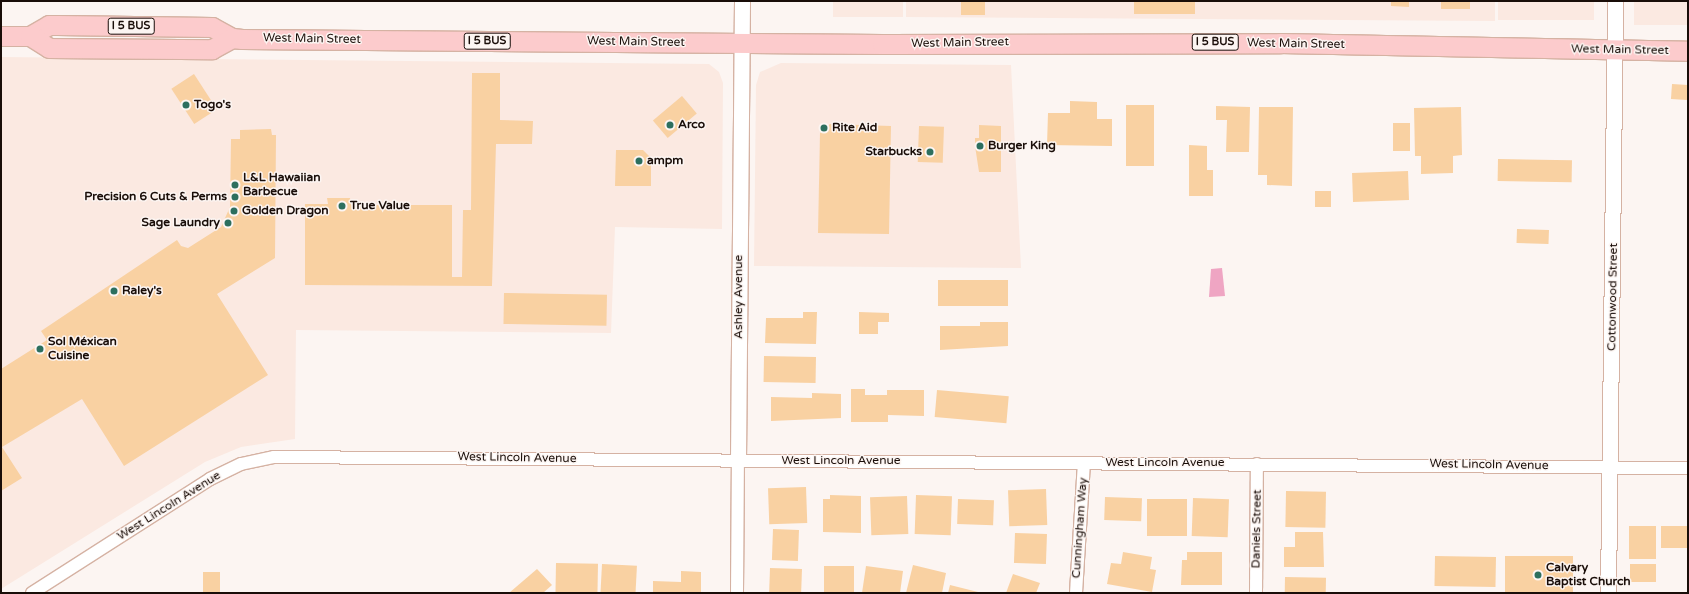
<!DOCTYPE html>
<html>
<head>
<meta charset="utf-8">
<style>
  body { margin:0 }
  #map { position:relative; width:1689px; height:594px; overflow:hidden; background:#fcf5f2; font-family:"Varela Round",sans-serif }
  div>[style] { position:absolute }
  .built>* { inset:0; background:#fbe9e1; transform-origin:0 0 }
  .water>* { inset:0; background:#efa5c3 }
  .building>* { inset:0; background:#f9d1a2; transform-origin:0 0 }
  .roads { filter:drop-shadow(1px 0 #d5b2a3) drop-shadow(-1px 0 #d5b2a3) drop-shadow(0 1px #d5b2a3) drop-shadow(0 -1px #d5b2a3) }
  .minor>* { height:12px; margin:-6px; padding:0 6px; transform-origin:6px; border-radius:6px; background:#fff }
  .tertiary>* { height:15px; margin:-7.5px; padding:0 7.5px; transform-origin:7.5px; border-radius:7.5px; background:#fff }
  .primary>* { height:19px; margin:-9.5px; padding:0 9.5px; transform-origin:9.5px; border-radius:9.5px; background:#fccbcc }
  .dots>* { width:11px; height:11px; translate:-50% -50%; box-sizing:border-box; border:2px solid #fcf5f2; border-radius:50% }
  span { translate:-50% -50%; white-space:nowrap; text-align:center; line-height:1.15; -webkit-text-stroke:3px #fcf5f2; paint-order:stroke }
  .shield-label span { padding:1px 3px; background:#fcf5f2; border:1px solid; border-radius:3px; -webkit-text-stroke-width:0 }
  .shield-label { font-size:11px; color:#190d08; font-weight:700 }
  .street-label { font-size:12px; color:#190d08 }
  .poi-label { font-size:12px; color:#190d08; font-weight:700 }
  .left { translate:0 -50%; text-align:left }
  .right { translate:-100% -50%; text-align:right }
  .frame { position:absolute; inset:0; border:2px solid #190d08; pointer-events:none }
</style>
</head>
<body>
<div id="map">
  <div class="built">
    <i style="left:833px;top:1px;width:70px;height:16px"></i>
    <i style="clip-path:polygon(906px 1px,1495px 1px,1495px 21px,906px 17px)"></i>
    <i style="left:1498px;top:1px;width:96px;height:19px"></i>
    <i style="left:1634px;top:1px;width:54px;height:24px"></i>
    <i style="clip-path:polygon(1px 57px,709px 64px,719px 72px,723px 83px,722px 229px,615px 227px,611px 333px,296px 330px,295px 439px,241px 447px,205px 462px,1px 589px)"></i>
    <i style="clip-path:polygon(781px 63px,1011px 65px,1021px 268px,754px 266px,756px 85px,760px 72px)"></i>
  </div>
  <div class="water">
    <i style="clip-path:polygon(1222px 268px,1225px 296px,1209px 297px,1211px 269px)"></i>
  </div>
  <div class="building">
    <i style="left:961px;top:1px;width:24px;height:14px"></i>
    <i style="left:1134px;top:1px;width:61px;height:13px"></i>
    <i style="clip-path:polygon(1391px 1px,1409px 1px,1409px 7px,1391px 6px)"></i>
    <i style="left:1441px;top:1px;width:29px;height:8px"></i>
    <i style="clip-path:polygon(472px 73px,500px 73px,500px 120px,533px 121px,532px 144px,496px 144px,492px 286px,305px 285px,305px 204px,328px 204px,327px 198px,350px 198px,351px 205px,452px 205px,452px 277px,462px 277px,463px 210px,471px 210px)"></i>
    <i style="left:194px;top:74px;width:42px;height:27px;rotate:57deg"></i>
    <i style="left:1672px;top:84px;width:16px;height:15px;rotate:4deg"></i>
    <i style="left:682px;top:96px;width:23px;height:38px;rotate:50deg"></i>
    <i style="clip-path:polygon(1070px 101px,1097px 102px,1097px 119px,1112px 119px,1112px 146px,1047px 145px,1048px 113px,1070px 113px)"></i>
    <i style="left:1126px;top:105px;width:28px;height:61px"></i>
    <i style="clip-path:polygon(1216px 106px,1250px 107px,1249px 152px,1226px 152px,1227px 120px,1216px 120px)"></i>
    <i style="clip-path:polygon(1259px 107px,1293px 107px,1292px 186px,1267px 185px,1267px 175px,1258px 175px)"></i>
    <i style="clip-path:polygon(1461px 107px,1462px 155px,1453px 156px,1453px 173px,1421px 174px,1421px 156px,1415px 156px,1414px 108px)"></i>
    <i style="left:1393px;top:123px;width:17px;height:28px"></i>
    <i style="clip-path:polygon(830px 124px,891px 126px,889px 234px,818px 233px,820px 133px)"></i>
    <i style="clip-path:polygon(979px 125px,1001px 126px,1001px 172px,979px 172px,975px 146px,975px 138px,979px 138px)"></i>
    <i style="left:919px;top:126px;width:25px;height:36px;rotate:2deg"></i>
    <i style="clip-path:polygon(271px 129px,272px 135px,276px 135px,275px 258px,217px 294px,268px 375px,124px 466px,82px 399px,2px 447px,22px 478px,1px 491px,1px 369px,47px 340px,41px 331px,177px 240px,181px 246px,188px 248px,221px 227px,230px 207px,231px 139px,240px 139px,240px 130px)"></i>
    <i style="clip-path:polygon(1189px 145px,1207px 146px,1207px 170px,1213px 170px,1213px 196px,1189px 196px)"></i>
    <i style="clip-path:polygon(616px 150px,643px 150px,651px 158px,651px 186px,615px 186px)"></i>
    <i style="left:1498px;top:159px;width:74px;height:22px;rotate:1deg"></i>
    <i style="left:1408px;top:171px;width:29px;height:56px;rotate:88deg"></i>
    <i style="left:1315px;top:191px;width:16px;height:16px"></i>
    <i style="left:1517px;top:229px;width:32px;height:14px;rotate:2deg"></i>
    <i style="left:938px;top:280px;width:70px;height:26px"></i>
    <i style="left:504px;top:293px;width:103px;height:31px;rotate:1deg"></i>
    <i style="clip-path:polygon(803px 312px,817px 312px,816px 344px,765px 343px,766px 318px,803px 318px)"></i>
    <i style="clip-path:polygon(859px 312px,889px 313px,889px 322px,878px 322px,878px 334px,859px 334px)"></i>
    <i style="clip-path:polygon(980px 322px,1008px 322px,1008px 346px,940px 350px,940px 326px,980px 326px)"></i>
    <i style="left:764px;top:356px;width:52px;height:26px;rotate:1deg"></i>
    <i style="clip-path:polygon(851px 389px,865px 389px,865px 395px,887px 395px,887px 390px,924px 390px,924px 416px,888px 415px,888px 422px,851px 422px)"></i>
    <i style="left:937px;top:390px;width:72px;height:27px;rotate:5deg"></i>
    <i style="clip-path:polygon(812px 393px,841px 394px,841px 418px,771px 421px,771px 397px,812px 398px)"></i>
    <i style="left:806px;top:487px;width:36px;height:38px;rotate:88deg"></i>
    <i style="left:1046px;top:489px;width:36px;height:38px;rotate:88deg"></i>
    <i style="left:1286px;top:491px;width:40px;height:36px;rotate:1deg"></i>
    <i style="clip-path:polygon(830px 495px,861px 496px,861px 533px,823px 532px,823px 499px,830px 499px)"></i>
    <i style="left:916px;top:495px;width:36px;height:39px;rotate:2deg"></i>
    <i style="left:907px;top:496px;width:38px;height:37px;rotate:88deg"></i>
    <i style="left:1105px;top:497px;width:37px;height:23px;rotate:2deg"></i>
    <i style="left:1193px;top:498px;width:36px;height:38px;rotate:2deg"></i>
    <i style="left:958px;top:499px;width:36px;height:25px;rotate:2deg"></i>
    <i style="left:1147px;top:499px;width:40px;height:37px"></i>
    <i style="left:1629px;top:526px;width:27px;height:33px"></i>
    <i style="left:1661px;top:526px;width:27px;height:22px"></i>
    <i style="left:773px;top:529px;width:26px;height:31px;rotate:2deg"></i>
    <i style="clip-path:polygon(1295px 532px,1323px 532px,1324px 567px,1284px 567px,1284px 547px,1295px 547px)"></i>
    <i style="left:1015px;top:533px;width:32px;height:30px;rotate:2deg"></i>
    <i style="clip-path:polygon(1123px 552px,1152px 557px,1150px 569px,1156px 570px,1152px 592px,1107px 584px,1111px 563px,1121px 564px)"></i>
    <i style="clip-path:polygon(1187px 552px,1222px 552px,1222px 585px,1181px 585px,1182px 560px,1187px 560px)"></i>
    <i style="left:1435px;top:556px;width:61px;height:30px;rotate:1deg"></i>
    <i style="left:1505px;top:556px;width:68px;height:37px"></i>
    <i style="left:556px;top:563px;width:42px;height:30px;rotate:1deg"></i>
    <i style="left:602px;top:564px;width:35px;height:29px;rotate:3deg"></i>
    <i style="left:1630px;top:564px;width:26px;height:18px"></i>
    <i style="clip-path:polygon(913px 565px,946px 573px,942px 593px,906px 593px)"></i>
    <i style="left:824px;top:566px;width:30px;height:27px"></i>
    <i style="clip-path:polygon(866px 566px,903px 571px,900px 593px,862px 593px)"></i>
    <i style="left:770px;top:568px;width:32px;height:25px;rotate:2deg"></i>
    <i style="clip-path:polygon(537px 569px,552px 585px,543px 593px,509px 593px)"></i>
    <i style="clip-path:polygon(681px 571px,701px 572px,701px 593px,653px 593px,653px 581px,681px 582px)"></i>
    <i style="left:203px;top:572px;width:17px;height:21px"></i>
    <i style="clip-path:polygon(1013px 574px,1040px 583px,1036px 593px,1006px 593px)"></i>
    <i style="left:1285px;top:577px;width:41px;height:16px;rotate:1deg"></i>
    <i style="clip-path:polygon(950px 585px,978px 592px,978px 593px,948px 593px)"></i>
  </div>
  <div class="roads">
    <div class="minor">
      <i style="left:32px;top:593px;width:211px;rotate:-32.6deg"></i>
      <i style="left:210px;top:479px;width:34px;rotate:-26deg"></i>
      <i style="left:241px;top:464px;width:34px;rotate:-12deg"></i>
      <i style="left:274px;top:457px;width:1414px;rotate:0.45deg"></i>
      <i style="left:737px;top:593px;width:133px;rotate:-89.6deg"></i>
      <i style="left:1076px;top:593px;width:130px;rotate:-86.5deg"></i>
      <i style="left:1256px;top:593px;width:129px;rotate:-89.6deg"></i>
    </div>
    <div class="tertiary">
      <i style="left:738px;top:460px;width:459px;rotate:-89.5deg"></i>
      <i style="left:1608px;top:593px;width:592px;rotate:-89.32deg"></i>
    </div>
    <div class="primary">
      <i style="left:1px;top:36px;width:29px"></i>
      <i style="left:30px;top:36px;width:22px;rotate:-30deg"></i>
      <i style="left:49px;top:25px;width:8px"></i>
      <i style="left:57px;top:25px;width:155px;rotate:0.7deg"></i>
      <i style="left:212px;top:27px;width:23px;rotate:29deg"></i>
      <i style="left:232px;top:38px;width:10px;rotate:6deg"></i>
      <i style="left:242px;top:39px;width:640px;rotate:0.45deg"></i>
      <i style="left:882px;top:44px;width:398px;rotate:-0.1deg"></i>
      <i style="left:1280px;top:43px;width:408px;rotate:1.1deg"></i>
      <i style="left:30px;top:36px;width:22px;rotate:32deg"></i>
      <i style="left:49px;top:48px;width:163px;rotate:0.4deg"></i>
      <i style="left:212px;top:49px;width:23px;rotate:-29deg"></i>
    </div>
  </div>
  <div class="dots">
    <i style="left:186px;top:105px;background:#2d6f5e"></i>
    <i style="left:670px;top:125px;background:#2d6f5e"></i>
    <i style="left:824px;top:128px;background:#2d6f5e"></i>
    <i style="left:980px;top:146px;background:#2d6f5e"></i>
    <i style="left:930px;top:152px;background:#2d6f5e"></i>
    <i style="left:639px;top:161px;background:#2d6f5e"></i>
    <i style="left:235px;top:185px;background:#2d6f5e"></i>
    <i style="left:235px;top:197px;background:#2d6f5e"></i>
    <i style="left:342px;top:206px;background:#2d6f5e"></i>
    <i style="left:234px;top:211px;background:#2d6f5e"></i>
    <i style="left:228px;top:223px;background:#2d6f5e"></i>
    <i style="left:114px;top:291px;background:#2d6f5e"></i>
    <i style="left:40px;top:349px;background:#2d6f5e"></i>
    <i style="left:1538px;top:575px;background:#2d6f5e"></i>
  </div>
  <div class="shield-label">
    <span style="left:131px;top:26px">I 5 BUS</span>
    <span style="left:487px;top:41px">I 5 BUS</span>
    <span style="left:1215px;top:42px">I 5 BUS</span>
  </div>
  <div class="street-label">
    <span style="left:312px;top:39px;rotate:1deg">West Main Street</span>
    <span style="left:636px;top:42px;rotate:1deg">West Main Street</span>
    <span style="left:960px;top:43px;rotate:-1deg">West Main Street</span>
    <span style="left:1296px;top:44px;rotate:1deg">West Main Street</span>
    <span style="left:1620px;top:50px;rotate:1deg">West Main Street</span>
    <span style="left:739px;top:297px;rotate:-90deg">Ashley Avenue</span>
    <span style="left:1613px;top:297px;rotate:-89deg">Cottonwood Street</span>
    <span style="left:517px;top:458px;rotate:1deg">West Lincoln Avenue</span>
    <span style="left:841px;top:461px">West Lincoln Avenue</span>
    <span style="left:1165px;top:463px">West Lincoln Avenue</span>
    <span style="left:1489px;top:465px;rotate:1deg">West Lincoln Avenue</span>
    <span style="left:169px;top:506px;rotate:-32deg">West Lincoln Avenue</span>
    <span style="left:1080px;top:528px;rotate:-86deg">Cunningham Way</span>
    <span style="left:1257px;top:529px;rotate:-89deg">Daniels Street</span>
  </div>
  <div class="poi-label">
    <span class="left" style="left:194px;top:105px">Togo's</span>
    <span class="left" style="left:678px;top:125px">Arco</span>
    <span class="left" style="left:832px;top:128px">Rite Aid</span>
    <span class="left" style="left:988px;top:146px">Burger King</span>
    <span class="right" style="left:922px;top:152px">Starbucks</span>
    <span class="left" style="left:647px;top:161px">ampm</span>
    <span class="left" style="left:243px;top:185px">L&amp;L Hawaiian<br>Barbecue</span>
    <span class="right" style="left:227px;top:197px">Precision 6 Cuts &amp; Perms</span>
    <span class="left" style="left:350px;top:206px">True Value</span>
    <span class="left" style="left:242px;top:211px">Golden Dragon</span>
    <span class="right" style="left:220px;top:223px">Sage Laundry</span>
    <span class="left" style="left:122px;top:291px">Raley's</span>
    <span class="left" style="left:48px;top:349px">Sol Méxican<br>Cuisine</span>
    <span class="left" style="left:1546px;top:575px">Calvary<br>Baptist Church</span>
  </div>
  <div class="frame"></div>
</div>
</body>
</html>
